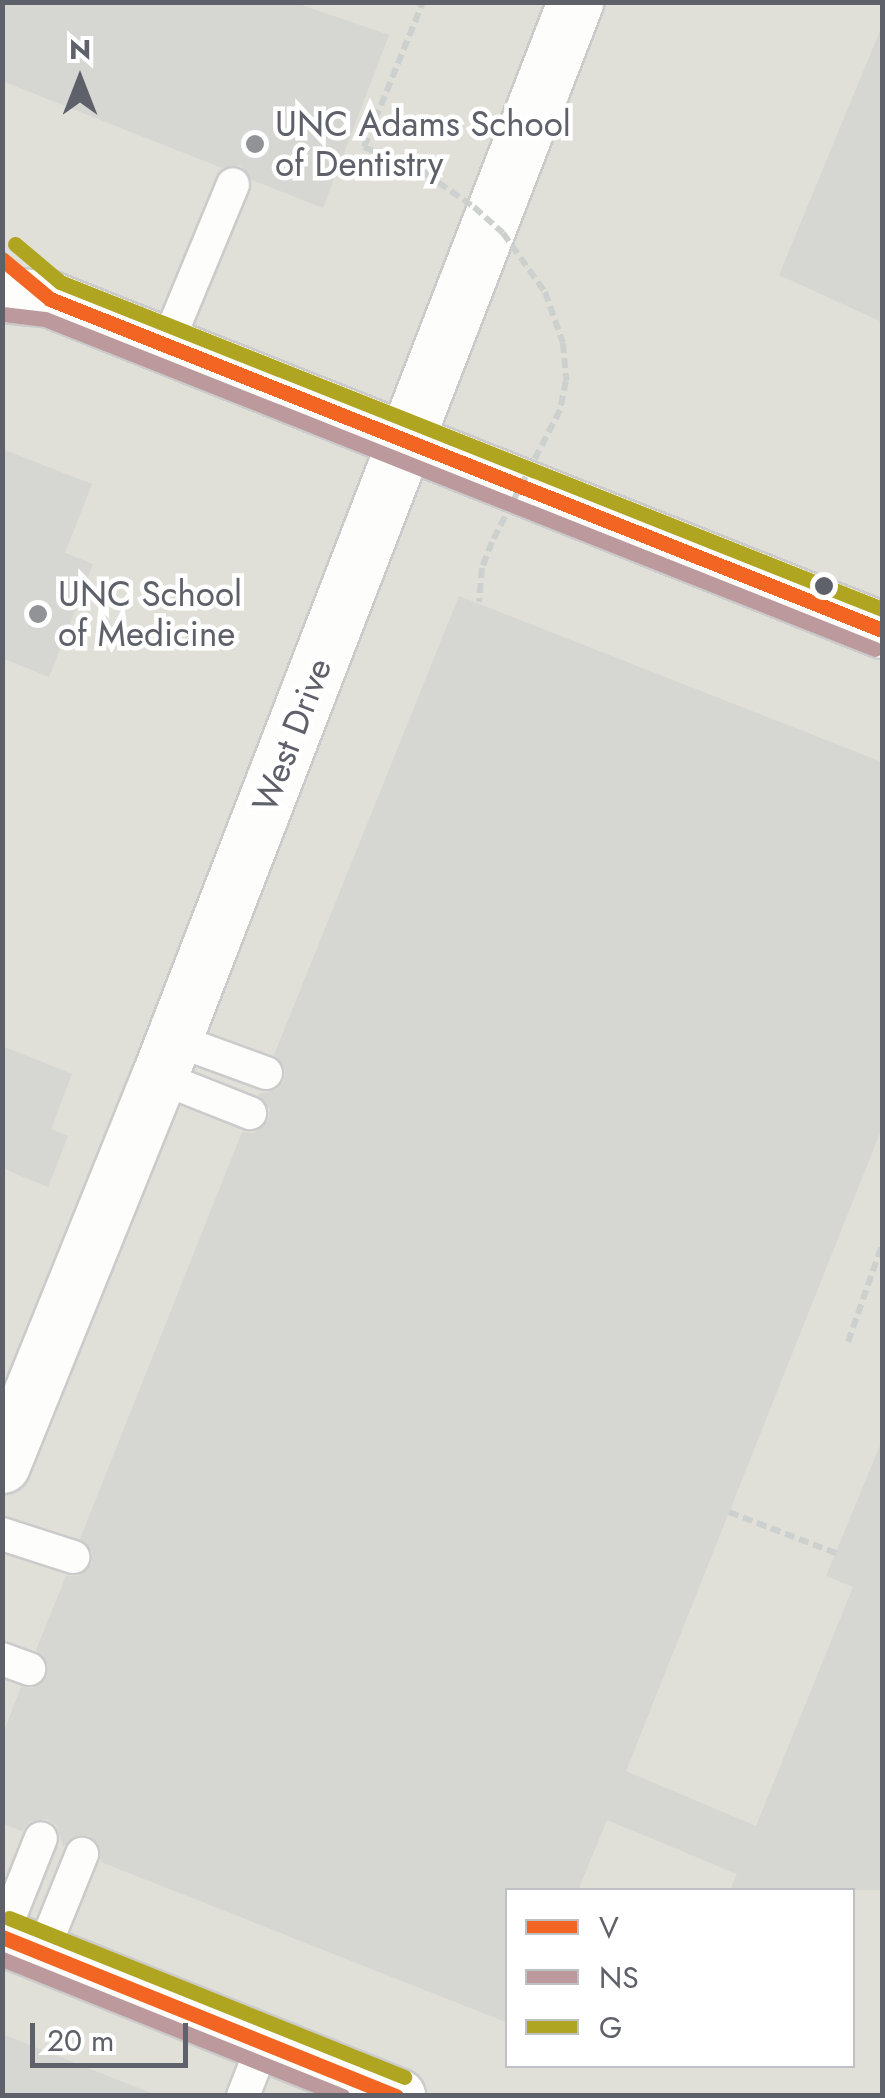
<!DOCTYPE html>
<html>
<head>
<meta charset="utf-8">
<style>
  body { margin:0 }
  #map { position:relative; width:885px; height:2098px; overflow:hidden; background:#efefea; font-family:Jost,sans-serif }
  div>[style] { position:absolute }
  .education>* { inset:0; background:#e0dfd8 }
  .building>* { inset:0; background:#d6d6d3 }
  .path>* { height:6px; margin-top:-3px; transform-origin:0; background:repeating-linear-gradient(90deg,#ccd1cf 0 10px,transparent 0 15px) }
  .roads { filter:drop-shadow(2px 0 #cbcbcb) drop-shadow(-2px 0 #cbcbcb) drop-shadow(0 2px #cbcbcb) drop-shadow(0 -2px #cbcbcb) }
  .lane>* { height:32px; margin:-16px; padding:0 16px; transform-origin:16px; border-radius:16px; background:#fdfdfc }
  .street>* { height:55px; margin:-27.5px; padding:0 27.5px; transform-origin:27.5px; border-radius:27.5px; background:#fdfdfc }
  .secondary>* { height:55px; margin:-27.5px; padding:0 27.5px; transform-origin:27.5px; border-radius:27.5px; background:#fdfdfc }
  .path-bridge>* { height:6px; margin-top:-3px; transform-origin:0; background:repeating-linear-gradient(90deg,#ccd1cf 0 10px,transparent 0 15px) }
  .bus-1>* { height:15px; margin:-7.5px; padding:0 7.5px; transform-origin:7.5px; border-radius:7.5px; background:#f26522 }
  .bus-2>* { height:15px; margin:-7.5px; padding:0 7.5px; transform-origin:7.5px; border-radius:7.5px; background:#bb999c }
  .bus-3>* { height:15px; margin:-7.5px; padding:0 7.5px; transform-origin:7.5px; border-radius:7.5px; background:#b0a521 }
  .dots>* { width:28px; height:28px; translate:-50% -50%; box-sizing:border-box; border:5px solid #fff; border-radius:50% }
  span { translate:-50% -50%; white-space:nowrap; text-align:center; line-height:1.15; -webkit-text-stroke:9px #fff; paint-order:stroke }
  .poi-label { font-size:35px; color:#5e6169 }
  .left { translate:0 -50%; text-align:left }
  .street-label { font-size:35px; color:#5e6169 }
  .frame { position:absolute; inset:0; border:5px solid #5e6169; pointer-events:none }
  .legend { position:absolute; left:505px; top:1888px; width:350px; height:180px; box-sizing:border-box; background:#fff; border:2px solid #bfc0c3; margin:0; padding:12px 18px; list-style:none; font-size:30px; color:#5e6169 }
  .legend li { display:flex; align-items:center; gap:20px; height:50px }
  .legend b { width:50px; border:2px solid #bfc0c3 }
  .north { position:absolute; left:30px; top:30px; width:100px; height:100px; -webkit-text-stroke:8px #fff; paint-order:stroke; rotate:0deg; font-size:28px; font-weight:700; line-height:40px; text-align:center; color:#5e6169 }
  .north::after { content:''; display:block; margin:auto; width:35px; height:45px; background:#5e6169; clip-path:polygon(50% 0,100% 100%,50% 72%,0 100%) }
  .scale { position:absolute; left:30px; top:2023px; width:158px; height:45px; box-sizing:border-box; border:5px solid #5e6169; border-top:0; padding-left:12px; font-size:30px; line-height:35px; white-space:nowrap; color:#5e6169; -webkit-text-stroke:8px #fff; paint-order:stroke }
</style>
</head>
<body>
<div id="map">
  <div class="education">
    <i style="clip-path:polygon(evenodd,3px 3px,882px 3px,882px 2095px,3px 2096px,3px 3px,508px 1890px,852px 1890px,852px 2066px,508px 2066px,508px 1890px)"></i>
  </div>
  <div class="building">
    <i style="clip-path:polygon(2px 2px,293px 2px,389px 35px,323px 208px,252px 180px,240px 165px,222px 168px,2px 81px)"></i>
    <i style="clip-path:polygon(882px 26px,882px 322px,779px 275px)"></i>
    <i style="clip-path:polygon(2px 449px,92px 484px,65px 553px,93px 564px,49px 677px,2px 658px)"></i>
    <i style="clip-path:polygon(459px 596px,882px 762px,882px 1128px,626px 1771px,756px 1826px,853px 1587px,826px 1576px,882px 1441px,882px 1890px,730px 1890px,737px 1874px,607px 1820px,578px 1890px,508px 1890px,508px 2023px,101px 1862px,98px 1843px,89px 1835px,71px 1838px,63px 1847px,57px 1826px,47px 1819px,29px 1822px,22px 1831px,2px 1823px,2px 1736px,21px 1687px,33px 1688px,47px 1677px,48px 1665px,36px 1650px,66px 1576px,78px 1576px,92px 1564px,92px 1552px,80px 1539px,242px 1132px,254px 1133px,268px 1121px,270px 1109px,257px 1094px,278px 1089px,284px 1081px,285px 1069px,274px 1055px)"></i>
    <i style="clip-path:polygon(2px 1046px,72px 1074px,51px 1129px,68px 1136px,48px 1187px,2px 1168px)"></i>
    <i style="clip-path:polygon(2px 2034px,151px 2093px,150px 2096px,2px 2096px)"></i>
  </div>
  <div class="path">
    <i style="left:364px;top:147px;width:157px;rotate:-67.9deg"></i>
    <i style="left:848px;top:1342px;width:103px;rotate:-70.7deg"></i>
    <i style="left:729px;top:1512px;width:115px;rotate:21deg"></i>
  </div>
  <div class="roads">
    <div class="lane">
      <i style="left:166px;top:346px;width:175px;rotate:-67.5deg"></i>
      <i style="left:173px;top:1039px;width:99px;rotate:20.1deg"></i>
      <i style="left:159px;top:1077px;width:98px;rotate:21.6deg"></i>
      <i style="left:2px;top:1534px;width:75px;rotate:17.9deg"></i>
      <i style="left:2px;top:1659px;width:29px;rotate:20deg"></i>
      <i style="left:2px;top:1936px;width:105px;rotate:-68.3deg"></i>
      <i style="left:42px;top:1953px;width:107px;rotate:-68deg"></i>
      <i style="left:243px;top:2096px;width:58px;rotate:-68.7deg"></i>
    </div>
    <div class="street">
      <i style="left:2px;top:1465px;width:419px;rotate:-68deg"></i>
      <i style="left:159px;top:1077px;width:1153px;rotate:-68.84deg"></i>
      <i style="left:2px;top:1937px;width:426px;rotate:21.9deg"></i>
    </div>
    <div class="secondary">
      <i style="left:2px;top:294px;width:48px;rotate:5.9deg"></i>
      <i style="left:50px;top:299px;width:895px;rotate:21.69deg"></i>
    </div>
  </div>
  <div class="path-bridge">
    <i style="left:364px;top:147px;width:68px;rotate:23.5deg"></i>
    <i style="left:426px;top:174px;width:58px;rotate:34.5deg"></i>
    <i style="left:474px;top:207px;width:39px;rotate:42deg"></i>
    <i style="left:503px;top:233px;width:72px;rotate:54.6deg"></i>
    <i style="left:545px;top:292px;width:54px;rotate:70.6deg"></i>
    <i style="left:563px;top:343px;width:38px;rotate:85deg"></i>
    <i style="left:566px;top:381px;width:30px;rotate:102deg"></i>
    <i style="left:560px;top:410px;width:148px;rotate:117.3deg"></i>
    <i style="left:492px;top:542px;width:28px;rotate:111deg"></i>
    <i style="left:482px;top:568px;width:34px;rotate:95deg"></i>
  </div>
  <div class="bus-1">
    <i style="left:2px;top:259px;width:62px;rotate:39.8deg"></i>
    <i style="left:50px;top:299px;width:895px;rotate:21.69deg"></i>
    <i style="left:2px;top:1937px;width:425px;rotate:22deg"></i>
  </div>
  <div class="bus-2">
    <i style="left:2px;top:314px;width:43px;rotate:6.6deg"></i>
    <i style="left:45px;top:319px;width:893px;rotate:21.68deg"></i>
    <i style="left:2px;top:1959px;width:367px;rotate:21.9deg"></i>
  </div>
  <div class="bus-3">
    <i style="left:15px;top:244px;width:59px;rotate:40.2deg"></i>
    <i style="left:60px;top:282px;width:885px;rotate:21.69deg"></i>
    <i style="left:9px;top:1918px;width:426px;rotate:21.9deg"></i>
  </div>
  <div class="dots">
    <i style="left:255px;top:144px;background:#919396"></i>
    <i style="left:824px;top:586px;background:#5e6169"></i>
    <i style="left:38px;top:614px;background:#919396"></i>
  </div>
  <div class="poi-label">
    <span class="left" style="left:275px;top:144px">UNC Adams School<br>of Dentistry</span>
    <span class="left" style="left:58px;top:614px">UNC School<br>of Medicine</span>
  </div>
  <div class="street-label">
    <span style="left:292px;top:735px;rotate:-69deg">West Drive</span>
  </div>
  <div class="frame"></div>
  <ul class="legend">
  <li><b style="height:12px;background:#f26522"></b>V</li>
  <li><b style="height:12px;background:#bb999c"></b>NS</li>
  <li><b style="height:12px;background:#b0a521"></b>G</li>
  </ul>
  <div class="north">N</div>
  <div class="scale">20 m</div>
</div>
</body>
</html>
